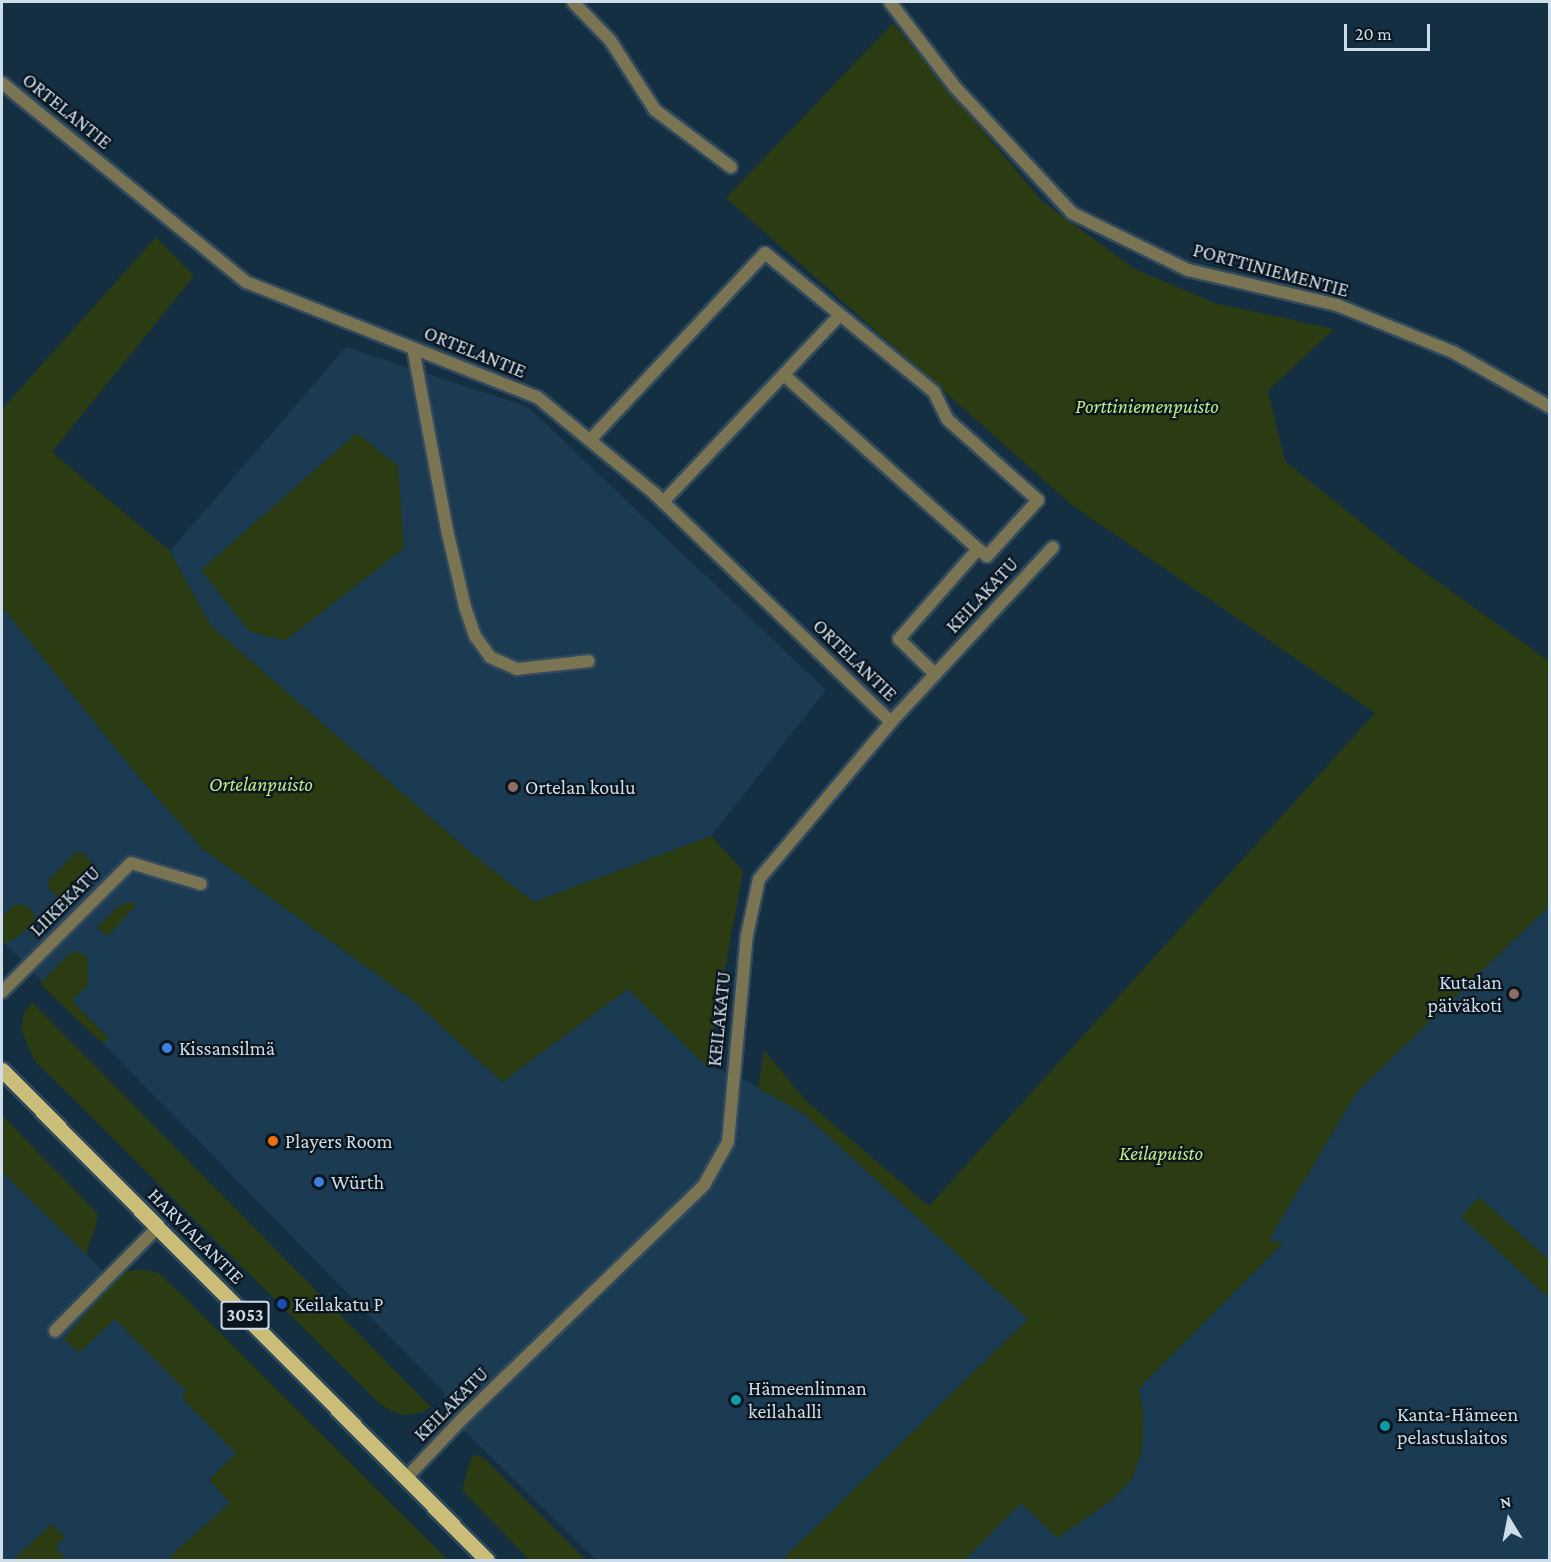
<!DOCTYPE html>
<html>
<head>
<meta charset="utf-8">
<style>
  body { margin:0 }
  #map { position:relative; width:1551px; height:1562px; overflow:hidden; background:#142e42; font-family:"Crimson Pro",serif }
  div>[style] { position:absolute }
  .built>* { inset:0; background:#1a3b52 }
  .green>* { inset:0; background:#2b3c12 }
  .roads { filter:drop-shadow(2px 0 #324a5d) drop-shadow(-2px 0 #324a5d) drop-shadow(0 2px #324a5d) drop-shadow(0 -2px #324a5d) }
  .lane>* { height:12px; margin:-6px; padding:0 6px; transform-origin:6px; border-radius:6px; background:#7a7453 }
  .street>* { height:12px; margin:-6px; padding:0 6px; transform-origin:6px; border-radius:6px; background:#7a7453 }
  .primary>* { height:15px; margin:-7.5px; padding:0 7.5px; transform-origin:7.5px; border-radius:7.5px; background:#c9bd77 }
  .dots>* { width:16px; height:16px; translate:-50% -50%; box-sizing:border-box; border:3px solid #0a151e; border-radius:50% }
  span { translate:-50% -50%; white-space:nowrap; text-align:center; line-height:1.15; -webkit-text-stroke:4.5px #0a151e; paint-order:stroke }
  .shield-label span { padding:2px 4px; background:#0a151e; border:2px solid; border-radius:4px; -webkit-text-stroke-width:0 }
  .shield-label { font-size:18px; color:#ceddea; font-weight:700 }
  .street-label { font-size:20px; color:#ceddea }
  .park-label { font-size:20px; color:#bfeb86; font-style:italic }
  .poi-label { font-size:20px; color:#ceddea }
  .left { translate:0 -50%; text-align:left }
  .right { translate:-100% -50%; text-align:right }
  .frame { position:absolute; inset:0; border:3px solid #ceddea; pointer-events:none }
  .north { position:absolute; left:1479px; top:1490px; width:60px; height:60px; -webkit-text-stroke:4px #0a151e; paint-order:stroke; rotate:350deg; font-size:16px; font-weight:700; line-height:24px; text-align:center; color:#ceddea }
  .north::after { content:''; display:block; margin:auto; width:21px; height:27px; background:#ceddea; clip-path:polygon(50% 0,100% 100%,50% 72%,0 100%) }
  .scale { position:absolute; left:1344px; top:24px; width:86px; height:27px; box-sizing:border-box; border:3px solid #ceddea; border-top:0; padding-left:8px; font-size:18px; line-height:21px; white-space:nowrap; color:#ceddea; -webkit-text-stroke:4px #0a151e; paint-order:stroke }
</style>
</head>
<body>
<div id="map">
  <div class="built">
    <i style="clip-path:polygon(346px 347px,528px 407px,826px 690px,711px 836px,534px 903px,470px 852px,211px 626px,170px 551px)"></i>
    <i style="clip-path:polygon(2px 607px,138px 776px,203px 849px,415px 1002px,502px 1082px,628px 988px,707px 1067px,733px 1073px,804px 1114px,1028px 1319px,782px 1560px,596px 1560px,457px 1424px,442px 1401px,445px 1393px,2px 940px)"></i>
    <i style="clip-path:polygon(1549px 906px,1549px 1560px,928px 1560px,1268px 1241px,1356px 1093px)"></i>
    <i style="clip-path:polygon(2px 1172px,86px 1254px,389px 1560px,2px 1560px)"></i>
  </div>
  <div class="green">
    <i style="clip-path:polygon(893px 23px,1042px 201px,1135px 269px,1215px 303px,1334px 329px,1268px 391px,1285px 461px,1413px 564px,1549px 661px,1549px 906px,1356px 1093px,1269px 1240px,1283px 1243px,1139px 1388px,1143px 1410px,1142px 1450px,1132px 1479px,1112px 1500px,1057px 1538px,1021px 1503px,965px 1560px,782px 1560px,1028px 1319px,804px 1114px,758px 1088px,764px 1050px,805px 1100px,929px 1206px,1375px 713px,1072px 505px,726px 198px)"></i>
    <i style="clip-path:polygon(156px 237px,194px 276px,52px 452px,170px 551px,211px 626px,470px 852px,534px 902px,711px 836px,743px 871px,707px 1067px,628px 989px,502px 1082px,415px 1002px,203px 849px,138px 776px,2px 607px,2px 409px)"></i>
    <i style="clip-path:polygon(357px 433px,398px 466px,404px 548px,285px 641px,249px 631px,201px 570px)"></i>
    <i style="clip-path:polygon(77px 851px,84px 853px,94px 867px,59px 899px,48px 888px,48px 881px)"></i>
    <i style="clip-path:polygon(130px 902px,137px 904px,108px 936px,97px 928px,117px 907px)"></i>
    <i style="clip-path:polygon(16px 904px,27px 906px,34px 914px,35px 922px,13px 940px,2px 944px,2px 916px)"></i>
    <i style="clip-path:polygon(76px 951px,87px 957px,88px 985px,73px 999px,75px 1004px,108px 1037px,103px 1044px,40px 984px,68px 955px)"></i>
    <i style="clip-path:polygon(32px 1002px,431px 1407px,422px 1413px,400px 1415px,381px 1405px,34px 1060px,22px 1031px,23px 1015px)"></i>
    <i style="clip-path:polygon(2px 1115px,98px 1214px,97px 1222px,86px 1254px,2px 1172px)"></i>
    <i style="clip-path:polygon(1479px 1197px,1549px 1260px,1549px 1298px,1461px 1217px)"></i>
    <i style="clip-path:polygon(144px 1269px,160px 1274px,185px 1298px,448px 1560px,166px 1560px,230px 1503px,209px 1480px,236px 1453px,181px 1397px,186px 1391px,115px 1319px,79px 1353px,64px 1339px,119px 1275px,128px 1271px)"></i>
    <i style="clip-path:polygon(478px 1455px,485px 1459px,586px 1560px,529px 1560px,462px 1490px,470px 1461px,472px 1456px)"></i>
    <i style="clip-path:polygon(51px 1524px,65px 1537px,55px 1547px,67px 1560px,13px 1560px)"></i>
  </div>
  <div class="roads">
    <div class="lane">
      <i style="left:413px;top:348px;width:185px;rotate:79.4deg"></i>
      <i style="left:447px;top:530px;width:79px;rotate:76.8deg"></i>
      <i style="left:465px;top:607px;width:31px;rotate:71deg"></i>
      <i style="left:475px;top:636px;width:26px;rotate:54deg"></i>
      <i style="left:490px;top:657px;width:30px;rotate:24deg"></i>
      <i style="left:517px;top:669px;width:72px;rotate:-6.3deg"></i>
      <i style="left:784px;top:375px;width:261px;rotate:41.9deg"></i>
      <i style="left:978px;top:549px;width:120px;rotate:131.3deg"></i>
      <i style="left:899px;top:639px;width:50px;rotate:44.2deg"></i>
      <i style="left:590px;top:440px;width:256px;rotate:-46.9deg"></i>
      <i style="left:765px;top:253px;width:219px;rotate:39.4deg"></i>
      <i style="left:934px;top:392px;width:30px;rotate:64deg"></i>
      <i style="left:947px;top:419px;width:122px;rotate:41.7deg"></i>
      <i style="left:1038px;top:500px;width:76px;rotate:132.3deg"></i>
      <i style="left:987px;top:556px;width:11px;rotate:-142deg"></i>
      <i style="left:663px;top:502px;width:257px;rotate:-46.6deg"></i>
      <i style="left:55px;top:1331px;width:146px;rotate:-45.3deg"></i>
    </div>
    <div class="street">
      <i style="left:573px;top:2px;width:53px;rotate:45.8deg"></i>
      <i style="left:610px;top:40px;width:83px;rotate:57.3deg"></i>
      <i style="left:655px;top:110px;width:95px;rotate:36.9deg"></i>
      <i style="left:890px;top:2px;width:107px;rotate:52.6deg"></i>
      <i style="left:955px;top:87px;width:172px;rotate:47.1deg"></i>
      <i style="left:1072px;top:213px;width:129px;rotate:26.2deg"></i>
      <i style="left:1188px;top:270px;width:153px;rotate:13.2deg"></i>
      <i style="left:1337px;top:305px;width:125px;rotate:22.1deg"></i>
      <i style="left:1453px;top:352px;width:112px;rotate:29.6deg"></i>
      <i style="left:2px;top:83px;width:315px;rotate:39.2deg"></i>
      <i style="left:246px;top:282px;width:313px;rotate:21.6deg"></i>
      <i style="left:537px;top:397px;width:153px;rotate:39.4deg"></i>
      <i style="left:655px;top:494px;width:328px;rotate:44deg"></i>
      <i style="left:2px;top:992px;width:182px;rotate:-45deg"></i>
      <i style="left:131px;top:863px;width:73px;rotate:16.7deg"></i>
      <i style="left:407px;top:1477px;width:79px;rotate:-46.5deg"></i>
      <i style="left:461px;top:1420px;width:338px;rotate:-44deg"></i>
      <i style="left:704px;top:1185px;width:49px;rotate:-60.8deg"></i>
      <i style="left:728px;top:1142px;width:208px;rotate:-84.8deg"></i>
      <i style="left:747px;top:935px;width:57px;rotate:-77.9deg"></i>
      <i style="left:759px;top:879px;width:205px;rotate:-49.9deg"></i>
      <i style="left:891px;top:722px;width:238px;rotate:-47.2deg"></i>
    </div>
    <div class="primary">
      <i style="left:2px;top:1070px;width:689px;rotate:45.29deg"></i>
    </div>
  </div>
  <div class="dots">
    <i style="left:513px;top:787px;background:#8d6e63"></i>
    <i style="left:1514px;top:994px;background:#8d6e63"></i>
    <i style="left:167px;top:1048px;background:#3f7fe0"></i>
    <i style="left:273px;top:1141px;background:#e8710a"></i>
    <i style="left:319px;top:1182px;background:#3f7fe0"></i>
    <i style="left:282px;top:1304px;background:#1a4fb4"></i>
    <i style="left:736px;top:1400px;background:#0f9aa8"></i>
    <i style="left:1385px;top:1426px;background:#0f9aa8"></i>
  </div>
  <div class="shield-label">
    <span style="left:245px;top:1315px">3053</span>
  </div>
  <div class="street-label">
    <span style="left:67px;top:111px;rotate:39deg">ORTELANTIE</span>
    <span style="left:1271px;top:270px;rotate:15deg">PORTTINIEMENTIE</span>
    <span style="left:475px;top:352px;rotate:22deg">ORTELANTIE</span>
    <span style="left:982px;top:595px;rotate:-47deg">KEILAKATU</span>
    <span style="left:855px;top:660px;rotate:44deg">ORTELANTIE</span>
    <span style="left:65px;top:901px;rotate:-45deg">LIIKEKATU</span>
    <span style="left:719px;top:1019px;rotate:-84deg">KEILAKATU</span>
    <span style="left:196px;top:1236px;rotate:45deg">HARVIALANTIE</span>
    <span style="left:451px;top:1404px;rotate:-45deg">KEILAKATU</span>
  </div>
  <div class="park-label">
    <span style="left:1147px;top:406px">Porttiniemenpuisto</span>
    <span style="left:261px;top:784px">Ortelanpuisto</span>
    <span style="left:1161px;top:1153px">Keilapuisto</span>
  </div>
  <div class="poi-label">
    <span class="left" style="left:525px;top:787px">Ortelan koulu</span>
    <span class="right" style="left:1502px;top:994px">Kutalan<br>päiväkoti</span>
    <span class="left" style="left:179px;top:1048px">Kissansilmä</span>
    <span class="left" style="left:285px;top:1141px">Players Room</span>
    <span class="left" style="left:331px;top:1182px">Würth</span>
    <span class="left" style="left:294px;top:1304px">Keilakatu P</span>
    <span class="left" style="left:748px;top:1400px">Hämeenlinnan<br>keilahalli</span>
    <span class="left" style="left:1397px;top:1426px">Kanta-Hämeen<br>pelastuslaitos</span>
  </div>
  <div class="frame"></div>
  <div class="north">N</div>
  <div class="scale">20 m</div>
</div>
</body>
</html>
